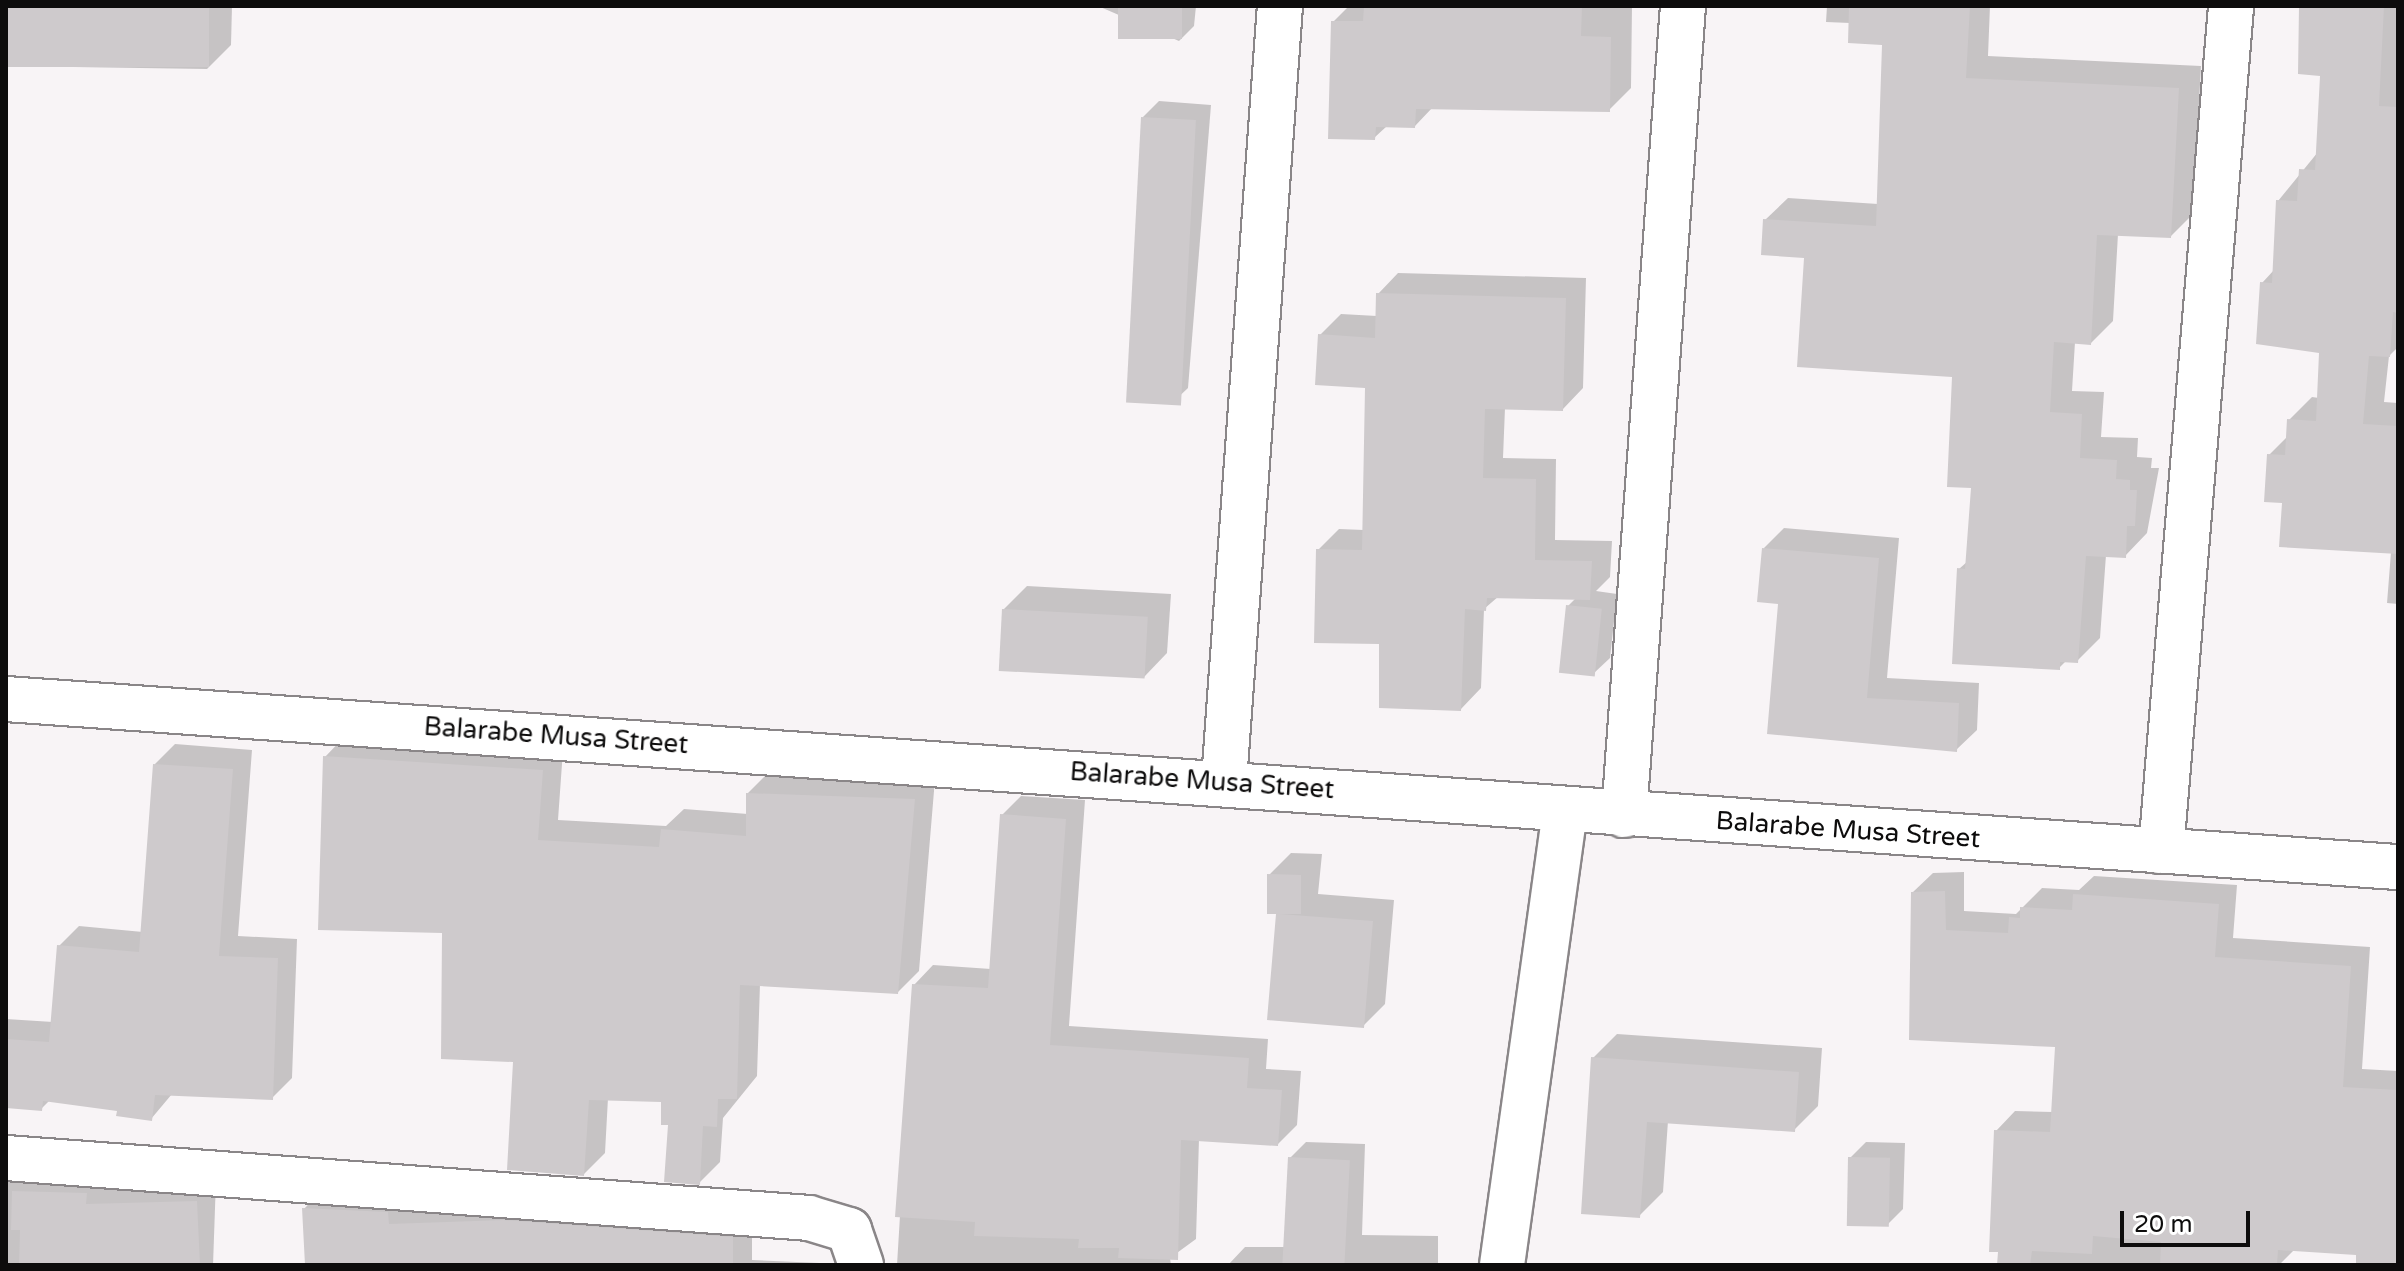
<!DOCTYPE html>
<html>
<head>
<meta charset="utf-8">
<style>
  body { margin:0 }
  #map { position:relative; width:2404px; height:1271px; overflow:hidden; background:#f8f4f6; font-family:"Varela Round",sans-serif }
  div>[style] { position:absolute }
  .shadow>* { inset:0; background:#0003; transform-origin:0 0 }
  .building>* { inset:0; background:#cecacc; transform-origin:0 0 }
  .roads { filter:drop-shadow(2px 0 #8a8688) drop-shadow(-2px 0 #8a8688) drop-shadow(0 2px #8a8688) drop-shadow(0 -2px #8a8688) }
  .minor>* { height:44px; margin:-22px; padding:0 22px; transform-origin:22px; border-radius:22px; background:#fff }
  span { translate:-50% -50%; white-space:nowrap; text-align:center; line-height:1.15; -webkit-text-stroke:6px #fff; paint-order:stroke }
  .street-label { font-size:26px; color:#0d0c0c }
  .frame { position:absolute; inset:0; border:8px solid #0d0c0c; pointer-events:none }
  .scale { position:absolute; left:2120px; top:1211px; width:130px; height:36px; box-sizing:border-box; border:4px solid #0d0c0c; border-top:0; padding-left:10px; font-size:24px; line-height:28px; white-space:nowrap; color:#0d0c0c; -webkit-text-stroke:6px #fff; paint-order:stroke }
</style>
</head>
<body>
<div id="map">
  <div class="shadow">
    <i style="clip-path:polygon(6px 6px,232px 6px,231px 45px,207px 69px,6px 66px)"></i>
    <i style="clip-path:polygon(1098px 6px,1196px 6px,1194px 26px,1179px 41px)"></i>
    <i style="clip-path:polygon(1349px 6px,1632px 6px,1631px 88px,1609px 110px,1433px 107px,1415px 126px,1387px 126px,1374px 138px,1333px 22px)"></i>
    <i style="clip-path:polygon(1827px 6px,1990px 6px,1988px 56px,2201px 66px,2193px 214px,2171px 236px,2118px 234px,2113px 321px,2091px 343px,2075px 342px,2072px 391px,2104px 392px,2101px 437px,2138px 438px,2137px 457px,2152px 458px,2151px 468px,2159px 468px,2147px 533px,2125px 556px,2106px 555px,2100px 638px,2077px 661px,2067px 660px,2059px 668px,1959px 569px,1968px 561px,1973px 486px,1955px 375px,1765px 220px,1788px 198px,1878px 204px,1884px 43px,1850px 23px,1826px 22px)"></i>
    <i style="clip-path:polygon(2302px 6px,2398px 6px,2398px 347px,2389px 356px,2384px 402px,2398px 403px,2398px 604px,2387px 603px,2391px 552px,2284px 501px,2269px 455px,2288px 436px,2289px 420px,2312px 397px,2319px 398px,2321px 351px,2262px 283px,2274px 270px,2278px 201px,2318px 152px,2322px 74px)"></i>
    <i style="clip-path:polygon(1159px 101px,1211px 105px,1188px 388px,1171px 404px,1143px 117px)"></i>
    <i style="clip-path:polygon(1398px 273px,1586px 278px,1583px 388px,1563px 409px,1505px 408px,1503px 458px,1556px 459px,1555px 540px,1612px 541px,1610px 577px,1596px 591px,1617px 594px,1610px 658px,1593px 674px,1568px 606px,1576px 598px,1499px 596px,1484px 609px,1481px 688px,1461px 709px,1381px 642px,1318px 550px,1339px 529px,1364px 530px,1367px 386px,1320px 335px,1341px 314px,1377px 316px,1378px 294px)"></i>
    <i style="clip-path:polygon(1784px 528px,1899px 538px,1887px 678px,1979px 683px,1977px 730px,1956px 750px,1769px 733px,1780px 602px,1764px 548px)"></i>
    <i style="clip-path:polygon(1027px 586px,1171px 594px,1167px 653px,1144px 677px,1003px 610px)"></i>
    <i style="clip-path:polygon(345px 736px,563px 750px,558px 820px,666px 826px,684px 809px,748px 814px,748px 793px,769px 772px,935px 779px,919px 971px,898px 992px,760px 984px,757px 1076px,723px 1118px,720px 1162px,699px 1183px,663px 1100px,608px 1098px,605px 1153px,584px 1174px,444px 931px,325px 757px)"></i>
    <i style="clip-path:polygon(175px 744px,252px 750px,238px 936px,297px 939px,292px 1078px,272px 1098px,172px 1094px,151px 1119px,119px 1109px,50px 1100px,41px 1109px,6px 1106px,6px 1019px,53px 1022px,59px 946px,79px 926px,143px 932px,155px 764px)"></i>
    <i style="clip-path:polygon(1021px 796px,1085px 800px,1069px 1026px,1268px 1039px,1266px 1069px,1301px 1071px,1297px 1125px,1278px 1144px,1199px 1139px,1196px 1239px,1170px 1258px,1171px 1265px,897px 1265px,914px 985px,933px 965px,991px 969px,1002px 815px)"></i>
    <i style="clip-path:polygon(1291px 853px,1322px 854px,1318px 894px,1394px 900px,1385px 1004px,1363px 1026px,1278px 912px,1269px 875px)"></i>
    <i style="clip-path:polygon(1964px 872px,1964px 911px,2016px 914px,2042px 888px,2079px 890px,2094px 876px,2237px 885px,2233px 938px,2370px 947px,2362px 1069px,2398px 1071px,2398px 1265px,2358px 1265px,2358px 1253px,2295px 1249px,2279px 1265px,1999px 1265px,1996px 1131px,2015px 1111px,2053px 1112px,2057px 1045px,1911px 1038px,1913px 892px,1933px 873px)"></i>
    <i style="clip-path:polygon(1617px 1034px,1822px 1048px,1818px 1106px,1795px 1129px,1668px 1121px,1663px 1192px,1639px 1216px,1593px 1058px)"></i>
    <i style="clip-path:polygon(1306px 1142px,1365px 1144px,1362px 1235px,1438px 1236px,1438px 1265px,1228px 1265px,1245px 1247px,1286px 1247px,1290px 1158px)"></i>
    <i style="clip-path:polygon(1866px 1142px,1905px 1143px,1903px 1209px,1887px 1225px,1850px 1158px)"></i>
    <i style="left:6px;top:1176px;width:210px;height:89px;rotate:2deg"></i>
    <i style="clip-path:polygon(323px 1189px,752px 1219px,752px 1260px,866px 1265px,307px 1265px,304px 1209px)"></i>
  </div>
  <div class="building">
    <i style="left:6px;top:6px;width:203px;height:61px"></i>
    <i style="left:1118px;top:6px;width:64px;height:33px"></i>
    <i style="clip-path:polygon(1364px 6px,1582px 6px,1581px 36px,1611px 37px,1610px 112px,1416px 109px,1415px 128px,1376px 127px,1375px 140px,1328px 139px,1331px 21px,1363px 21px)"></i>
    <i style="clip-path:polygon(1849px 6px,1970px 6px,1966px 78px,2179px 88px,2171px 238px,2097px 235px,2091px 345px,2054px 342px,2050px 412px,2082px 414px,2080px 458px,2117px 460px,2116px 479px,2130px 480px,2130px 490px,2137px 490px,2135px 526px,2127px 526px,2126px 558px,2086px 556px,2078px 663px,2060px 662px,2060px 670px,1952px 664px,1957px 568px,1965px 569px,1971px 488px,1947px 487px,1952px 377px,1797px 367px,1804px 258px,1761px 255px,1763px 219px,1876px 226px,1882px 45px,1848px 43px)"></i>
    <i style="clip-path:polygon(2299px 6px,2384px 6px,2379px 106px,2398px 107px,2398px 313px,2393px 312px,2390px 357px,2369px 356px,2363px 424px,2398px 426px,2398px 554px,2279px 547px,2282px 503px,2264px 502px,2267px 454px,2285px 455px,2287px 419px,2316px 421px,2319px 353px,2256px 344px,2260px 282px,2272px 283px,2276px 200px,2297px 201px,2299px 169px,2315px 170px,2320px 76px,2298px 74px)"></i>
    <i style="left:1141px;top:117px;width:55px;height:286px;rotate:3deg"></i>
    <i style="clip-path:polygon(1376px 293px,1566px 298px,1563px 411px,1485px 409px,1483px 478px,1536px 479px,1535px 560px,1592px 561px,1590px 600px,1487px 598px,1486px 611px,1465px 609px,1461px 711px,1379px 708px,1379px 644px,1314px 643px,1316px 549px,1362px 550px,1365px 388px,1315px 385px,1318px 334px,1375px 338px)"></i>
    <i style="clip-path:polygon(1762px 548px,1879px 558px,1867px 698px,1959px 703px,1957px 752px,1767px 734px,1778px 604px,1757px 602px)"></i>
    <i style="left:1566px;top:605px;width:36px;height:68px;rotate:6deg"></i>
    <i style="left:1002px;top:609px;width:146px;height:62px;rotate:3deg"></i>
    <i style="clip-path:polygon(323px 756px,543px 770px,538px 840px,659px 847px,661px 829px,746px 836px,746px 793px,915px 799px,898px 994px,740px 985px,737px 1099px,718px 1099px,717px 1127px,703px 1126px,700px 1185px,664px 1182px,668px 1125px,661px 1125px,661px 1102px,589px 1100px,584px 1176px,507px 1170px,513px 1062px,441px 1059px,442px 933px,318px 930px)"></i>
    <i style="clip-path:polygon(153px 764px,233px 769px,219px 956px,278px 958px,273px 1100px,155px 1095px,152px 1121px,116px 1116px,117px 1111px,43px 1101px,42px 1111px,6px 1108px,6px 1039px,49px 1042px,57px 945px,139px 952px)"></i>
    <i style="clip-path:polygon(1000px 814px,1066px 819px,1050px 1045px,1249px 1058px,1247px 1088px,1282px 1090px,1278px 1146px,1181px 1140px,1178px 1260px,1118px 1258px,1119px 1248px,1078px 1248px,1079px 1239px,974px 1236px,975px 1222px,895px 1217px,912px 984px,988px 988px)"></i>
    <i style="clip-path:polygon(1267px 874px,1301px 875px,1301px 914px,1280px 914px,1373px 921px,1364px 1028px,1267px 1020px,1276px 914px,1267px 914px)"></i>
    <i style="clip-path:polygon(1945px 891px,1946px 930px,2008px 933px,2009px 917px,2020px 918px,2020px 907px,2072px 910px,2073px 894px,2219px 904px,2215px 957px,2351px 966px,2343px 1087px,2398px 1090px,2398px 1265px,2356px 1265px,2356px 1255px,2278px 1250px,2277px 1265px,2160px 1265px,2161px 1242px,2093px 1236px,2092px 1254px,2032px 1251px,2030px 1265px,1997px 1265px,1998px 1252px,1989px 1252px,1994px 1130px,2050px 1132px,2055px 1047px,1909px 1040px,1911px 892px)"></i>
    <i style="clip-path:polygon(1591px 1057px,1799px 1072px,1795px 1132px,1647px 1122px,1640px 1218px,1581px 1214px)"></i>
    <i style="left:1288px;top:1157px;width:62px;height:108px;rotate:3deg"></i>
    <i style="left:1848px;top:1157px;width:42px;height:69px;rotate:1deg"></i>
    <i style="clip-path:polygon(12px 1191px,87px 1193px,86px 1204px,197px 1201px,200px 1265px,19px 1265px,20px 1230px,11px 1230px)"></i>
    <i style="clip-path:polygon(302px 1208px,388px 1212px,389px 1224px,504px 1220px,733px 1237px,733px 1265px,305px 1265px)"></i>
  </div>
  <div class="roads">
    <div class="minor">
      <i style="left:6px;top:699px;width:2398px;rotate:4.02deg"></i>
      <i style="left:1224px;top:781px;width:777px;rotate:-85.87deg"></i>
      <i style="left:1624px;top:815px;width:811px;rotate:-85.83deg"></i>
      <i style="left:2161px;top:851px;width:848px;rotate:-85.26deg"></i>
      <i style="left:6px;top:1158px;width:805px;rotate:4.27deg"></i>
      <i style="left:809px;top:1218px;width:42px;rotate:16.7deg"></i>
      <i style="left:849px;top:1230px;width:37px;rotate:71deg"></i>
      <i style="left:1502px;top:1265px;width:457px;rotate:-82.1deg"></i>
    </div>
  </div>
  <div class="street-label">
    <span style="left:556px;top:736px;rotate:4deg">Balarabe Musa Street</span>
    <span style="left:1202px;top:781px;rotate:4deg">Balarabe Musa Street</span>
    <span style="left:1848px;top:830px;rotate:4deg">Balarabe Musa Street</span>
  </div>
  <div class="frame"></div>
  <div class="scale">20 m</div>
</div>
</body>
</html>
